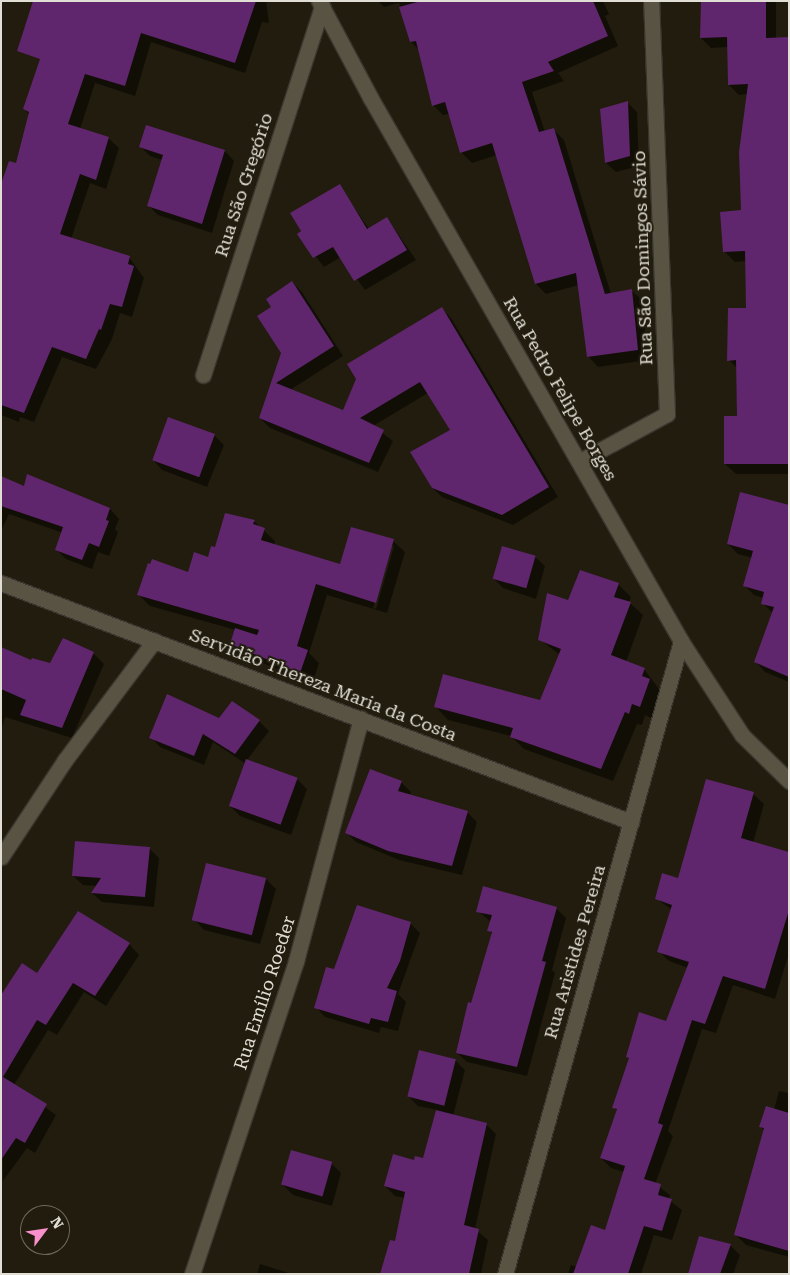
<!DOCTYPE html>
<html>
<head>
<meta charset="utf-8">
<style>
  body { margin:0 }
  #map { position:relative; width:790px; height:1275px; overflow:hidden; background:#211c0d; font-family:"Roboto Serif",serif }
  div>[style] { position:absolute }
  .shadow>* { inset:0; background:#0007 }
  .building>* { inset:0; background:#5f256d; transform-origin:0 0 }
  .roads { filter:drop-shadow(1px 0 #3a362f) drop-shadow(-1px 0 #3a362f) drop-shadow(0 1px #3a362f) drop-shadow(0 -1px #3a362f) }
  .street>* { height:15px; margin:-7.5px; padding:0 7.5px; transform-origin:7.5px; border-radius:7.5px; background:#595343 }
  span { translate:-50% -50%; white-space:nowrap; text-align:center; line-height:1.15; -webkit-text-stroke:4px #211c0d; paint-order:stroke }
  .street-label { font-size:18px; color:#e1ded5 }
  .frame { position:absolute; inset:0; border:2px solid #e1ded5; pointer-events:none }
  .north { position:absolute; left:20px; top:1205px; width:50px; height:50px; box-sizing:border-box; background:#211c0d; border:1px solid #6e6a5d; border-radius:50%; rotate:59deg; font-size:14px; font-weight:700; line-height:20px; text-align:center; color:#e1ded5 }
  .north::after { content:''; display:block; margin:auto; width:18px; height:22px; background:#f890cb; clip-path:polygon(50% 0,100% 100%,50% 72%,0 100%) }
</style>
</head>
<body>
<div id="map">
  <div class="shadow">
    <i style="clip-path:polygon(45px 1px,266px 1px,269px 23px,262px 22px,245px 73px,151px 42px,135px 96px,95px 83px,80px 129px,108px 138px,119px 148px,106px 189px,90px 183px,71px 239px,129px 257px,144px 278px,132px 317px,120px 313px,112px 339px,96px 369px,62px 357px,34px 422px,20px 417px,19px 422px,1px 415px,1px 188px,17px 165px,30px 115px,24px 109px,41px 59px)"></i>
    <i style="clip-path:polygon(378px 1px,603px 1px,609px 14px,605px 16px,618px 46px,558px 73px,564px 81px,532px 92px,545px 132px,553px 129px,564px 140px,611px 294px,631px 290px,642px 300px,648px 360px,598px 367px,588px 356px,579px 285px,546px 294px,536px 284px,497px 155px,472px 163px,461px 152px,450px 114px,443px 115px,433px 105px,419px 50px,411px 42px,399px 3px,384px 7px)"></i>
    <i style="clip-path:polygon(702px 1px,776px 1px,776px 39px,789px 38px,789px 474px,736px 474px,725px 464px,738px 417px,738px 369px,729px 360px,747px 309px,746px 261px,735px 262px,724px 251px,742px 211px,748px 94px,739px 95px,729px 85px,728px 47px,711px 48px,701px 38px)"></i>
    <i style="clip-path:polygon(627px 102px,637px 112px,639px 166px,616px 172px,606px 163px)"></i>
    <i style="clip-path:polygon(147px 127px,225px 151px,234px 161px,212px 233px,158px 215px,148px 205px,162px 160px,150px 156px,140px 146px)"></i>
    <i style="clip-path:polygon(339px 186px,369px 229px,387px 218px,416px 260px,365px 290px,341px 257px,324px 267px,298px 234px)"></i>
    <i style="clip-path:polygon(292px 282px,302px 292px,343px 356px,290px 390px,344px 412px,441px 308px,451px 318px,558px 497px,513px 525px,442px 497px,431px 487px,451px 431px,428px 393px,373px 426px,393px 441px,378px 472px,270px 428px,260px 418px,283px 353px,273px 308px)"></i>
    <i style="clip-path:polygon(214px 435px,224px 445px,207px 487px,162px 470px,153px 460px)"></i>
    <i style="clip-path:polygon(1px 477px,25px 487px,110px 509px,119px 519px,115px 529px,118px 532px,109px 556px,98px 552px,92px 569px,66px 559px,57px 550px,63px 533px,9px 514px,1px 531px)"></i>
    <i style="clip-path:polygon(789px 507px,789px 682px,765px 672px,756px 662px,773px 613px,762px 603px,763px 598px,754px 595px,744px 585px,753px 558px,738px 554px,728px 544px)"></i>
    <i style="clip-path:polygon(evenodd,254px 521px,275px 541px,274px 545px,341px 566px,393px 541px,405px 552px,387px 613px,327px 595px,309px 653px,319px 663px,312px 684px,243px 655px,231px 643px,236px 630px,150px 606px,138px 594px,189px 573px,209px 558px,216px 548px,254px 521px,391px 546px,394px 546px,376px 609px,373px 608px,391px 546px)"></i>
    <i style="clip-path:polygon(535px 557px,545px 566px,536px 599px,503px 588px,493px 578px)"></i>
    <i style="clip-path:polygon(618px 584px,631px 597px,629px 602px,643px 615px,626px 662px,644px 669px,662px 693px,653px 719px,645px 715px,642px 725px,637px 724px,613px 781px,524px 749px,511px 736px,448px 720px,436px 707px,541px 702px,560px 655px,539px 639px,569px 601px)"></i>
    <i style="clip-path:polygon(1px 648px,32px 662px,50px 665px,93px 653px,104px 664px,72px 738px,5px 717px,1px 731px)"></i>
    <i style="clip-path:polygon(220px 720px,259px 721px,269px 731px,247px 760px,297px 779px,307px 789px,291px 835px,240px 816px,230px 806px,246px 764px,213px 742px,204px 765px,160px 747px,151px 737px)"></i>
    <i style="clip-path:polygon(401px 782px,411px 792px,410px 796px,467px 812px,477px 822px,462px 875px,399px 860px,356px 842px,347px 833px)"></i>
    <i style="clip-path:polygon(753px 794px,764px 804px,753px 843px,789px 854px,789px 953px,775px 999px,733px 985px,716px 1033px,702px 1029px,668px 1131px,673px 1136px,655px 1184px,670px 1195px,669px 1200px,682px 1210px,672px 1240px,654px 1235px,641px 1274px,568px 1274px,571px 1265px,577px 1267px,606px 1232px,624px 1172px,611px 1168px,601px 1158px,617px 1111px,613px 1107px,630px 1059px,627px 1057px,667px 1022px,688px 968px,669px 961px,659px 951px,672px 910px,657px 899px,679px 879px)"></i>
    <i style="clip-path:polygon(149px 848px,159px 858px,154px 907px,102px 902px,92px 893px,97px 886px,83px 885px,73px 876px)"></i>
    <i style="clip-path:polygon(207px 864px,266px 879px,276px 889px,260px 944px,204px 930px,195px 920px)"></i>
    <i style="clip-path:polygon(556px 908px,566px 918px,552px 970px,555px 973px,527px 1076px,467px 1062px,457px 1053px,493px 935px,489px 931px,491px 922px,478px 911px)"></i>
    <i style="clip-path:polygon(410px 923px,420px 933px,398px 994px,406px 1002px,398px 1031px,381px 1027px,379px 1033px,325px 1017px,316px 1007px,335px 971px)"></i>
    <i style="clip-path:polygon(129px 944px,139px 955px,106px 1006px,84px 992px,57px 1035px,48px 1030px,14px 1085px,56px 1115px,35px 1153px,27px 1148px,3px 1181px,1px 997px,38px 974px)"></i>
    <i style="clip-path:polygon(455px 1060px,465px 1070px,453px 1116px,486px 1124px,496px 1134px,475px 1229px,488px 1240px,481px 1274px,404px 1274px,405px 1198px,395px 1196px,385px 1186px,415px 1162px,424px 1160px,437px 1110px,418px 1106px,408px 1096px)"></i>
    <i style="clip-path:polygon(779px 1091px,789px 1093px,789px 1257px,746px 1245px,736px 1235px,765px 1131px,761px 1127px,774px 1110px)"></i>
    <i style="clip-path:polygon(331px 1163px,341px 1173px,332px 1206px,293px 1195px,283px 1185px)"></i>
    <i style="clip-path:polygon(730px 1245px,740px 1255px,733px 1274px,689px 1274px)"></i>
    <i style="clip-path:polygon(260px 1264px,292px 1274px,257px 1274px)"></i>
  </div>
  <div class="building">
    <i style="clip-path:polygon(33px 1px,256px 1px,235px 63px,141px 33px,125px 86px,85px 74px,68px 124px,109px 137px,96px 180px,80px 174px,60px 234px,130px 256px,128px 264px,134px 266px,122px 307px,110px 304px,101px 330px,99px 329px,86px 359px,52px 347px,24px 413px,1px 405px,1px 184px,9px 161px,16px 163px,29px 112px,23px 109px,40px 59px,17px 51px)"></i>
    <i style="clip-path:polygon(421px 1px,593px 1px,608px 36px,548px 62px,554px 71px,522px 82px,539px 132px,554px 128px,605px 294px,632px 289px,638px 350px,587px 357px,576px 273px,535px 284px,492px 143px,460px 153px,445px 102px,432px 106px,416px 41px,410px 42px,399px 7px)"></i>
    <i style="clip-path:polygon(701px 1px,766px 1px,766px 38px,789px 37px,788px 464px,724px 464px,724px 416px,737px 416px,736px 360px,727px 361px,728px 308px,746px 308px,745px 251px,723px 252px,720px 212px,741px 210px,739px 152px,748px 84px,728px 85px,727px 37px,700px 38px)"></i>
    <i style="clip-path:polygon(628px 101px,630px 156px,605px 163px,600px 109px)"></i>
    <i style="clip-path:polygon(146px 125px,225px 150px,202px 224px,147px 206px,163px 155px,139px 147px)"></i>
    <i style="clip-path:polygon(340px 184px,367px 229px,387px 217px,407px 250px,354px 281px,333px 247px,313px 258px,297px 234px,301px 231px,290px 213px)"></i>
    <i style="clip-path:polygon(292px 281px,334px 346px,276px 383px,343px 410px,356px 379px,347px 364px,442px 307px,549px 487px,502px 515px,432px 488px,410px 452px,450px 430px,420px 382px,360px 418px,384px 430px,369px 463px,259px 418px,281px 353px,257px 316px,271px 307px,266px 299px)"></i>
    <i style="left:168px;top:417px;width:50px;height:46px;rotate:20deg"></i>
    <i style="clip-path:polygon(27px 474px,110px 508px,106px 520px,109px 521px,99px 547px,89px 543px,82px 560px,55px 550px,63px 527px,1px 506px,1px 476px,24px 486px)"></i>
    <i style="clip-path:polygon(740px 492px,789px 505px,789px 677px,754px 662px,774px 607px,761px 604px,764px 592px,743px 586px,753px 551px,727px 544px)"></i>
    <i style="clip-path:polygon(225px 513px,255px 520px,253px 524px,265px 528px,261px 540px,340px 564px,351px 527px,394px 539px,376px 603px,316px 584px,297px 646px,308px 650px,300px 673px,230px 644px,235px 628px,257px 635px,259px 630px,137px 595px,148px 563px,150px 564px,152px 559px,188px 572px,194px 552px,208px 557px,211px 546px,215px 547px)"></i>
    <i style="left:502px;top:546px;width:35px;height:34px;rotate:16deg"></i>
    <i style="clip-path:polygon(580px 570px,619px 583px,614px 597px,631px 602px,611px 655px,645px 668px,642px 676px,650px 679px,640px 707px,632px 704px,629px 714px,625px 712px,601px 769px,510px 737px,513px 728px,434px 707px,443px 674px,540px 700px,561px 649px,538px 640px,547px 593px,568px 600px)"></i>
    <i style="clip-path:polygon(63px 638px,94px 652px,62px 728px,20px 715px,26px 700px,1px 689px,1px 647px,31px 660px,32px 658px,50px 663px)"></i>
    <i style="clip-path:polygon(167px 694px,219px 718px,232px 701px,260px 720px,235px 754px,203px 734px,194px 756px,149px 738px)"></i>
    <i style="left:246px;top:759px;width:55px;height:50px;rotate:20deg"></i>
    <i style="clip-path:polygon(370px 769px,402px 781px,398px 791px,468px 811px,452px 866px,388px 851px,345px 833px)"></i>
    <i style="clip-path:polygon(706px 779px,754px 792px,741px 838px,789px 852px,789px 910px,765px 989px,723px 976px,705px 1024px,692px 1020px,658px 1123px,663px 1125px,644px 1179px,661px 1184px,658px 1195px,672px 1199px,662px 1231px,644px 1226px,628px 1274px,573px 1274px,591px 1225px,605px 1230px,625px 1166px,600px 1158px,617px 1109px,612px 1108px,629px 1058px,626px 1057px,639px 1012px,666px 1021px,689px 962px,657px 952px,672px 905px,655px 899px,662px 873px,678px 878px)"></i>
    <i style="clip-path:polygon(75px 841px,150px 847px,145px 897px,91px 893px,101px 878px,72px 876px)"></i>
    <i style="left:206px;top:863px;width:62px;height:59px;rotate:14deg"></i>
    <i style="clip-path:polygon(483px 886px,557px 907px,542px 961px,546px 962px,517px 1067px,456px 1053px,468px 1002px,471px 1003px,492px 932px,487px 931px,492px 915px,476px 912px)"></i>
    <i style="clip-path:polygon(357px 905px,411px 922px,400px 961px,387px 988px,397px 991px,388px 1022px,371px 1018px,369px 1024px,314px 1008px,326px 967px,334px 969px)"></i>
    <i style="clip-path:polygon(78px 911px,130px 943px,95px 996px,73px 983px,46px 1025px,37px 1020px,3px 1077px,47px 1104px,25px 1143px,16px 1138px,1px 1160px,1px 995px,22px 963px,37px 973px)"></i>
    <i style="left:419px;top:1050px;width:38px;height:48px;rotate:14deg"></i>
    <i style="clip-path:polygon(766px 1106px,789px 1113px,789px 1251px,734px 1235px,764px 1128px,759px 1127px)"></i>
    <i style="clip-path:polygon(436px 1110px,487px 1123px,464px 1225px,479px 1229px,469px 1274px,380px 1274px,390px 1240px,395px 1241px,405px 1192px,384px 1186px,393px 1154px,414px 1160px,415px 1156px,423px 1158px)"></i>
    <i style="left:291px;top:1150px;width:43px;height:36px;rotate:16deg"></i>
    <i style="clip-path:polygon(699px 1236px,731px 1244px,720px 1274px,688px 1274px)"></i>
  </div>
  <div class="roads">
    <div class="street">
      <i style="left:319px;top:1px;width:109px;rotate:62deg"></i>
      <i style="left:370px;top:97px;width:627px;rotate:60.24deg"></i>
      <i style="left:681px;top:641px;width:112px;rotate:57deg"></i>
      <i style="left:742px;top:735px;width:66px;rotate:44.4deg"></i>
      <i style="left:203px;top:375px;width:388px;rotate:-72.1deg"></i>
      <i style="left:580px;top:461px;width:99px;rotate:-28.4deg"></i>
      <i style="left:667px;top:414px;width:413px;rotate:-92.2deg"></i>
      <i style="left:1px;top:583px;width:674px;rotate:20.77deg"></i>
      <i style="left:1px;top:857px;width:116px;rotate:-56.6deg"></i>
      <i style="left:65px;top:760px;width:149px;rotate:-53.2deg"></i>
      <i style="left:192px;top:1274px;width:330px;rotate:-71.6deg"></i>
      <i style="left:296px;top:961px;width:251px;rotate:-75deg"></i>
      <i style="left:505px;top:1274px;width:657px;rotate:-74.46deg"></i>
    </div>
  </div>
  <div class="street-label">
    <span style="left:244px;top:185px;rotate:-72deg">Rua São Gregório</span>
    <span style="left:643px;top:258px;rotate:-92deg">Rua São Domingos Sávio</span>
    <span style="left:560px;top:389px;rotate:60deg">Rua Pedro Felipe Borges</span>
    <span style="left:323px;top:685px;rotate:21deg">Servidão Thereza Maria da Costa</span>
    <span style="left:575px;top:952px;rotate:-74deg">Rua Aristides Pereira</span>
    <span style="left:265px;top:993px;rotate:-72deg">Rua Emílio Roeder</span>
  </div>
  <div class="frame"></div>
  <div class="north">N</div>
</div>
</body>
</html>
